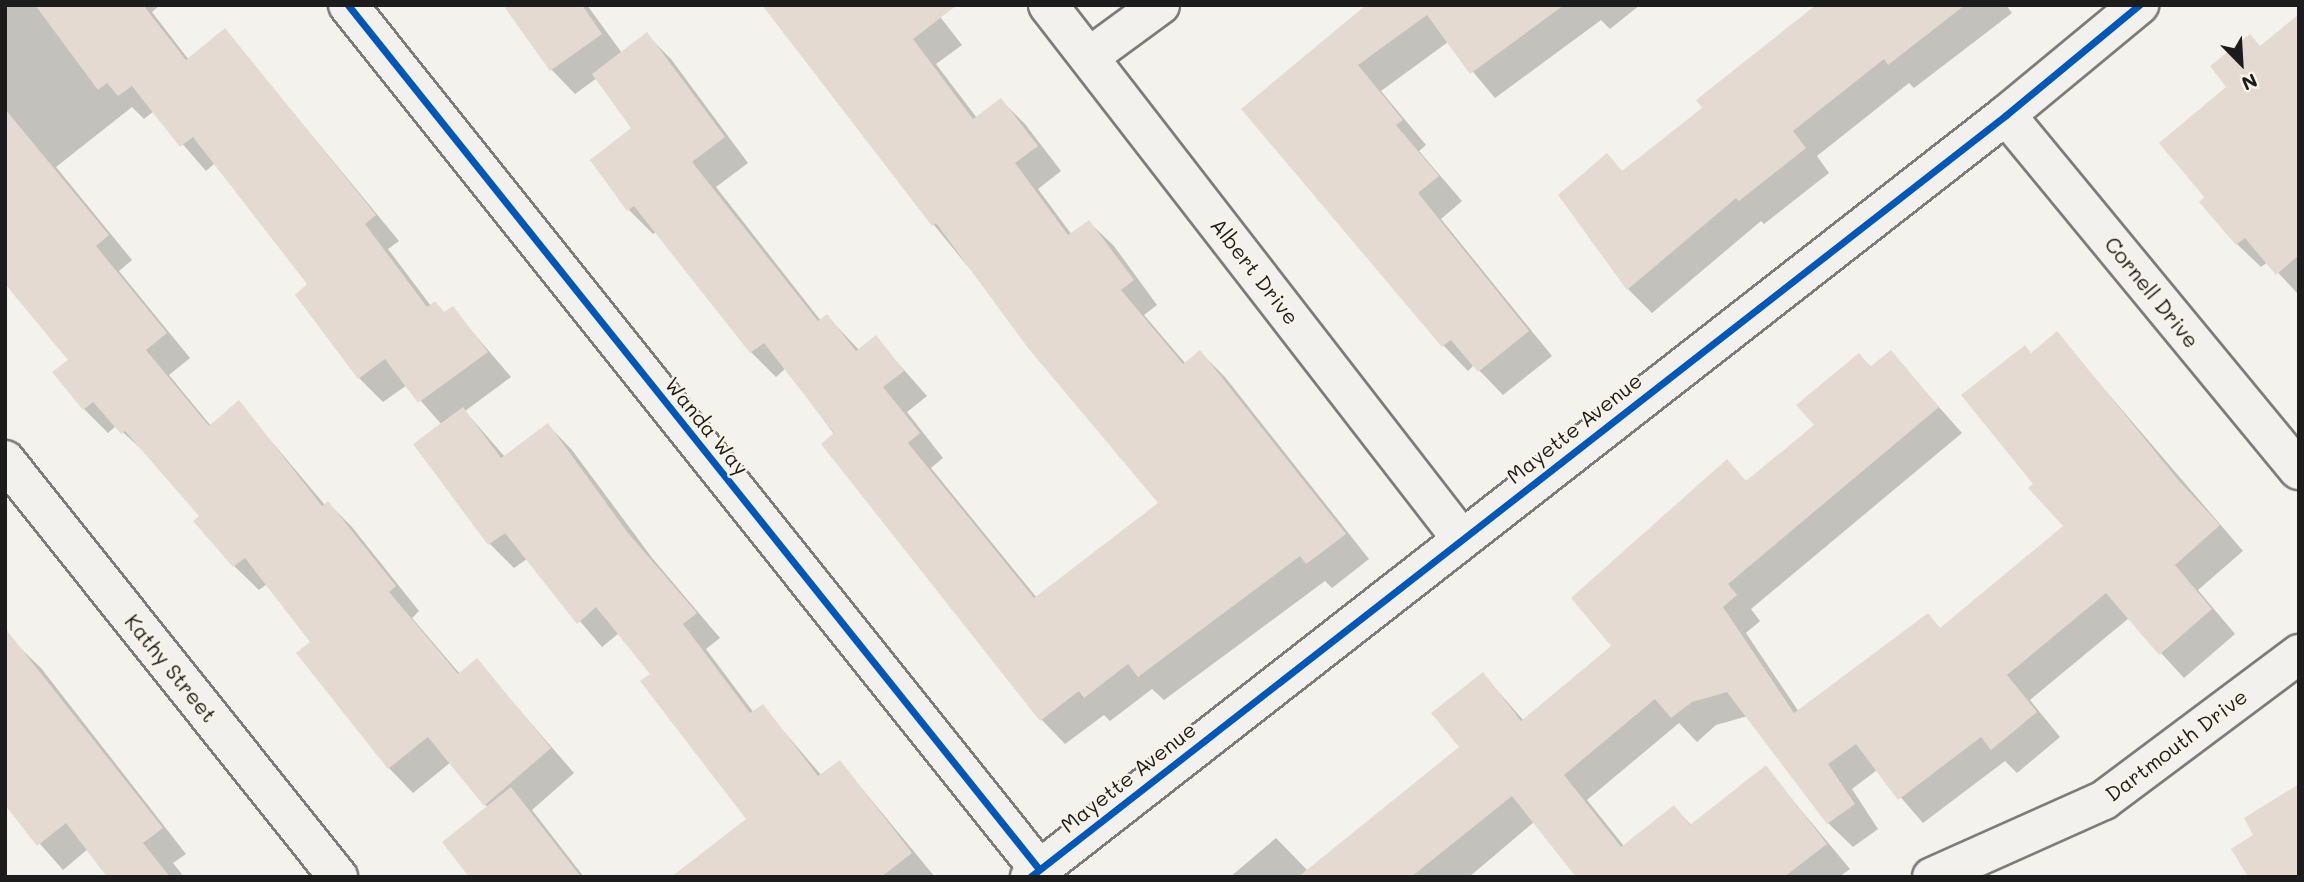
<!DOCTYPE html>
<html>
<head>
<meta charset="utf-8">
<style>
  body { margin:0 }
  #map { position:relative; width:2304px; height:882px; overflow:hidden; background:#f4f2ec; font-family:Mali,sans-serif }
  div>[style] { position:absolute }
  .shadow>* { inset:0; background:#0003 }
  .building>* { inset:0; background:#e4dad2 }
  .roads { filter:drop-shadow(2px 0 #7d7c7a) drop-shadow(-2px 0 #7d7c7a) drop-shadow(0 2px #7d7c7a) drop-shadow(0 -2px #7d7c7a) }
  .street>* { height:38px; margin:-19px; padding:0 19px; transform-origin:19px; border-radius:19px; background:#f2f1ed }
  .cycleway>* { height:7px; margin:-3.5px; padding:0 3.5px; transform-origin:3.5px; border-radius:3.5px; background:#0057b8 }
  span { translate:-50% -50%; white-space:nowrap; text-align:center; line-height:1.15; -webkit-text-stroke:5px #f7f3e8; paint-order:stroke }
  .street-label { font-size:21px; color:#1c1c1c }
  .frame { position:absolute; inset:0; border:7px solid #1c1c1c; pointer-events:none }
  .north { position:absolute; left:2206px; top:28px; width:70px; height:70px; -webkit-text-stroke:5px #f7f3e8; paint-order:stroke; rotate:156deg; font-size:19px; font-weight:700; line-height:28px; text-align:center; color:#1c1c1c }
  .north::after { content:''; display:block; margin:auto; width:24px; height:32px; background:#1c1c1c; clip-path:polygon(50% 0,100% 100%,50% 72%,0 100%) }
</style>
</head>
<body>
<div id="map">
  <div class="shadow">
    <i style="clip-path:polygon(5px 5px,160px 5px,152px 12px,189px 60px,225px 30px,399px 241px,388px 249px,431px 306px,445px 313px,452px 308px,511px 377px,465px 411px,505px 457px,548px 425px,572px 450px,653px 559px,720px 638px,706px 649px,754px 713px,762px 706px,822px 776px,840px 762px,935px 877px,685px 877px,748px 819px,653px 674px,619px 633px,602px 647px,527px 559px,514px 568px,490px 544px,416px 445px,442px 425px,407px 385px,383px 402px,359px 378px,309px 284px,215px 163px,206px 171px,154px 111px,144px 119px,132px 107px,56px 167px,132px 260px,119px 271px,190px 358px,169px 375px,211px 426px,239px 403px,325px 505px,328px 503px,352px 527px,419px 611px,412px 618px,460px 674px,477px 661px,574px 773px,532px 810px,584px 877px,472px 877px,488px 808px,451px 762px,413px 793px,389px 768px,299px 653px,312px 642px,267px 584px,259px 590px,234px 566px,202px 516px,149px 456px,116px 426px,108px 433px,84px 409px,70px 360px,5px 280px)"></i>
    <i style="clip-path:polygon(506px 5px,587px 5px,622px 53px,647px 35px,671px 59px,748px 163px,716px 187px,821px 321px,827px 316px,859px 350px,875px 337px,927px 396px,907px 412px,943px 458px,931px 468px,1037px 598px,1161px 503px,934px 225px,763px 5px,931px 5px,962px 45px,936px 64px,977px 118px,1001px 100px,1025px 124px,1061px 171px,1038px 189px,1072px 235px,1089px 222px,1114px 246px,1157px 305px,1144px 315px,1186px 364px,1200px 352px,1225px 377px,1369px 559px,1332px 588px,1325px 581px,1164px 700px,1152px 689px,1110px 721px,1104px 715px,1065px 744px,1041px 719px,786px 368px,776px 377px,751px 352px,657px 231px,653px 234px,629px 210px,634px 128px,597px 78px,575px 94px,551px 69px)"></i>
    <i style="clip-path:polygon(1369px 5px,1640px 5px,1610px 29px,1601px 20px,1495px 98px,1448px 42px,1381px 91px,1426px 145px,1419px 151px,1462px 201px,1441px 219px,1552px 356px,1503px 395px,1474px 365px,1468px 371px,1444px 346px,1244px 109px)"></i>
    <i style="clip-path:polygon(1834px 5px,2006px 5px,2012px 13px,1914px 88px,1909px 83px,1817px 156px,1829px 173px,1764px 224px,1761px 221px,1652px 313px,1628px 289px,1623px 172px)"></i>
    <i style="clip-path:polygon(2299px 17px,2299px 295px,2268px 262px,2261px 267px,2237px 244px,2206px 197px,2228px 87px,2261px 48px)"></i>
    <i style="clip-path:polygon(2057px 334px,2243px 551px,2198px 590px,2235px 634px,2184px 678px,2129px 618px,2030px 700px,2060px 737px,2017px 773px,2005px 761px,1923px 823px,1877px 770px,1852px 789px,1878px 829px,1853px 847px,1828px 823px,1748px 716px,1716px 725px,1697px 742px,1679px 723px,1587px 800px,1624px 846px,1674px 807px,1692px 826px,1766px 768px,1850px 869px,1839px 877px,1577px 877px,1534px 822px,1469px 877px,1230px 877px,1276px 838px,1308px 871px,1461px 748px,1483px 674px,1524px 721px,1613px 646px,1727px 462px,1747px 482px,1816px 426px,1859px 355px,1872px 368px,1891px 353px,1962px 433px,1751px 609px,1760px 621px,1746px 633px,1799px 712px,1928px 616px,1941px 629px,2065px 527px,2035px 484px,2032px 354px)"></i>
    <i style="clip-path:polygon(16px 644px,41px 668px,186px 854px,173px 863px,184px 877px,109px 877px,88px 849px,63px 870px,5px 804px)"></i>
  </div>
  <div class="building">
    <i style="clip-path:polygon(35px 5px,143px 5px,186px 60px,225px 28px,376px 215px,365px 224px,427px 307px,435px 301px,444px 312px,453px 306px,488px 352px,418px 403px,385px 359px,358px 379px,295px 295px,307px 284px,193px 137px,180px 147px,132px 86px,118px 96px,107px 83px,98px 90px)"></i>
    <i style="clip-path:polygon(503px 5px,582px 5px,602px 34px,550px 71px)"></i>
    <i style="clip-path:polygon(762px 5px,957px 5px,913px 39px,973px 119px,1001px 98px,1038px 146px,1015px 163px,1068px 235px,1089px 220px,1134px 280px,1121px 290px,1183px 364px,1200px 350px,1346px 534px,1306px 564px,1300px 556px,1138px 677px,1128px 664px,1084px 698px,1079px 691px,1040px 721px,821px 444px,834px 433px,764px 343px,750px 353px,634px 206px,627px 211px,590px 160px,631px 128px,592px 74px,647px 32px,725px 137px,692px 162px,818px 321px,827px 314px,856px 351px,876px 335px,904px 371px,883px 387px,920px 433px,908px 443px,1034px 598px,1158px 503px,1028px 348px,936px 223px,932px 226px)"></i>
    <i style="clip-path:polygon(1366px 5px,1564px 5px,1470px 74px,1427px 15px,1358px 65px,1403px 120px,1396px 125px,1439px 176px,1418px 193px,1529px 331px,1478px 372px,1451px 340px,1442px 347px,1241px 109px)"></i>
    <i style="clip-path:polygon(1816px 5px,1965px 5px,1888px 65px,1884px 59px,1793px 131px,1806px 148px,1739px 201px,1736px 198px,1627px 290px,1558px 195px,1607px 153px,1622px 171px,1702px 108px,1696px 100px)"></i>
    <i style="clip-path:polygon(2299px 14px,2299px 255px,2276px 275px,2245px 238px,2236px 245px,2199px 202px,2204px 197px,2159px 143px,2226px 87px,2210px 66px,2250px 34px,2260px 46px)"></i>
    <i style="clip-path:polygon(5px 109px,109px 235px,96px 246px,167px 333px,146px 350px,209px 426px,239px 400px,322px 506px,328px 501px,396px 586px,389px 592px,458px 674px,477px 658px,551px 748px,484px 806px,428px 737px,388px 769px,296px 653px,310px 642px,245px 558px,233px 567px,193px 521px,199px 516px,125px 431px,121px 434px,93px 402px,83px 410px,52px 372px,68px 360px,5px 284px)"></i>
    <i style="clip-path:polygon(2057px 331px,2179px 481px,2220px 525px,2175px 565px,2212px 609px,2159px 655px,2106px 593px,2007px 675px,2037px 712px,1991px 750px,1981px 737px,1898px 800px,1856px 744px,1828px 764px,1855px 804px,1827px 824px,1727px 692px,1692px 702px,1671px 718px,1655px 699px,1564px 775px,1621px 847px,1674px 805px,1690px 825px,1766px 765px,1827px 844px,1784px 877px,1576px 877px,1512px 796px,1411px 877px,1298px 877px,1459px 747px,1431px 713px,1483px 672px,1521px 721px,1611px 646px,1571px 598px,1727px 459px,1746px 481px,1814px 425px,1796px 405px,1859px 353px,1870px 367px,1891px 350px,1939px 407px,1728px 584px,1737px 595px,1723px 607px,1794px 713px,1928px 613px,1940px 628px,2063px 526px,2028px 488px,2033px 484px,1961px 395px,2025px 345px,2031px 353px)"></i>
    <i style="clip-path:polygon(463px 407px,501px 458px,548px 423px,628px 533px,697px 613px,683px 624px,750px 713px,763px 704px,818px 776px,840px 760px,912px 853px,881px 877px,671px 877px,746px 819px,640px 681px,650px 674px,596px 607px,577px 624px,505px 533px,488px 545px,413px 444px)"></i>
    <i style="clip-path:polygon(5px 628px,163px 828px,143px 843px,170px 877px,107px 877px,66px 823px,37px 846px,5px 805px)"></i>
    <i style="clip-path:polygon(2299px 784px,2299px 877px,2248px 877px,2231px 849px,2253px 835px,2244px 818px)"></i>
    <i style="clip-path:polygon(511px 787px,581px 877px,469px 877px,442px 842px)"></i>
  </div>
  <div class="roads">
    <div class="street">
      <i style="left:348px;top:5px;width:1106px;rotate:51.35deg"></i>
      <i style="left:1048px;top:5px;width:674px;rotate:52.23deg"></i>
      <i style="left:1089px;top:57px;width:88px;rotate:-36.2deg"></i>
      <i style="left:2006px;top:115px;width:460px;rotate:50.5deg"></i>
      <i style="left:5px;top:460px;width:534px;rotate:51.39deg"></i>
      <i style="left:1030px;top:877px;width:1238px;rotate:-37.98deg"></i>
      <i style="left:2006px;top:115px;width:173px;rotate:-39.6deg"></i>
      <i style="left:1932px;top:877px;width:188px;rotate:-24.1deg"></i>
      <i style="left:2104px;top:800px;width:244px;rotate:-36.8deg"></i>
    </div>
  </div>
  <div class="cycleway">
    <i style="left:348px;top:5px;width:1106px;rotate:51.35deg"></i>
    <i style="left:1030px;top:877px;width:1238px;rotate:-37.98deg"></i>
    <i style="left:2006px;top:115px;width:173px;rotate:-39.6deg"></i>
  </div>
  <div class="street-label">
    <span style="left:1255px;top:271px;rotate:52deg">Albert Drive</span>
    <span style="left:2152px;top:292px;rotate:51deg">Cornell Drive</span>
    <span style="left:707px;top:426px;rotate:51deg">Wanda Way</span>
    <span style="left:1574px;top:428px;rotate:-38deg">Mayette Avenue</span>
    <span style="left:171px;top:668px;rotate:51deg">Kathy Street</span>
    <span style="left:2176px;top:745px;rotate:-37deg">Dartmouth Drive</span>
    <span style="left:1128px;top:777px;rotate:-38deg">Mayette Avenue</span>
  </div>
  <div class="frame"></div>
  <div class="north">N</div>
</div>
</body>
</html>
